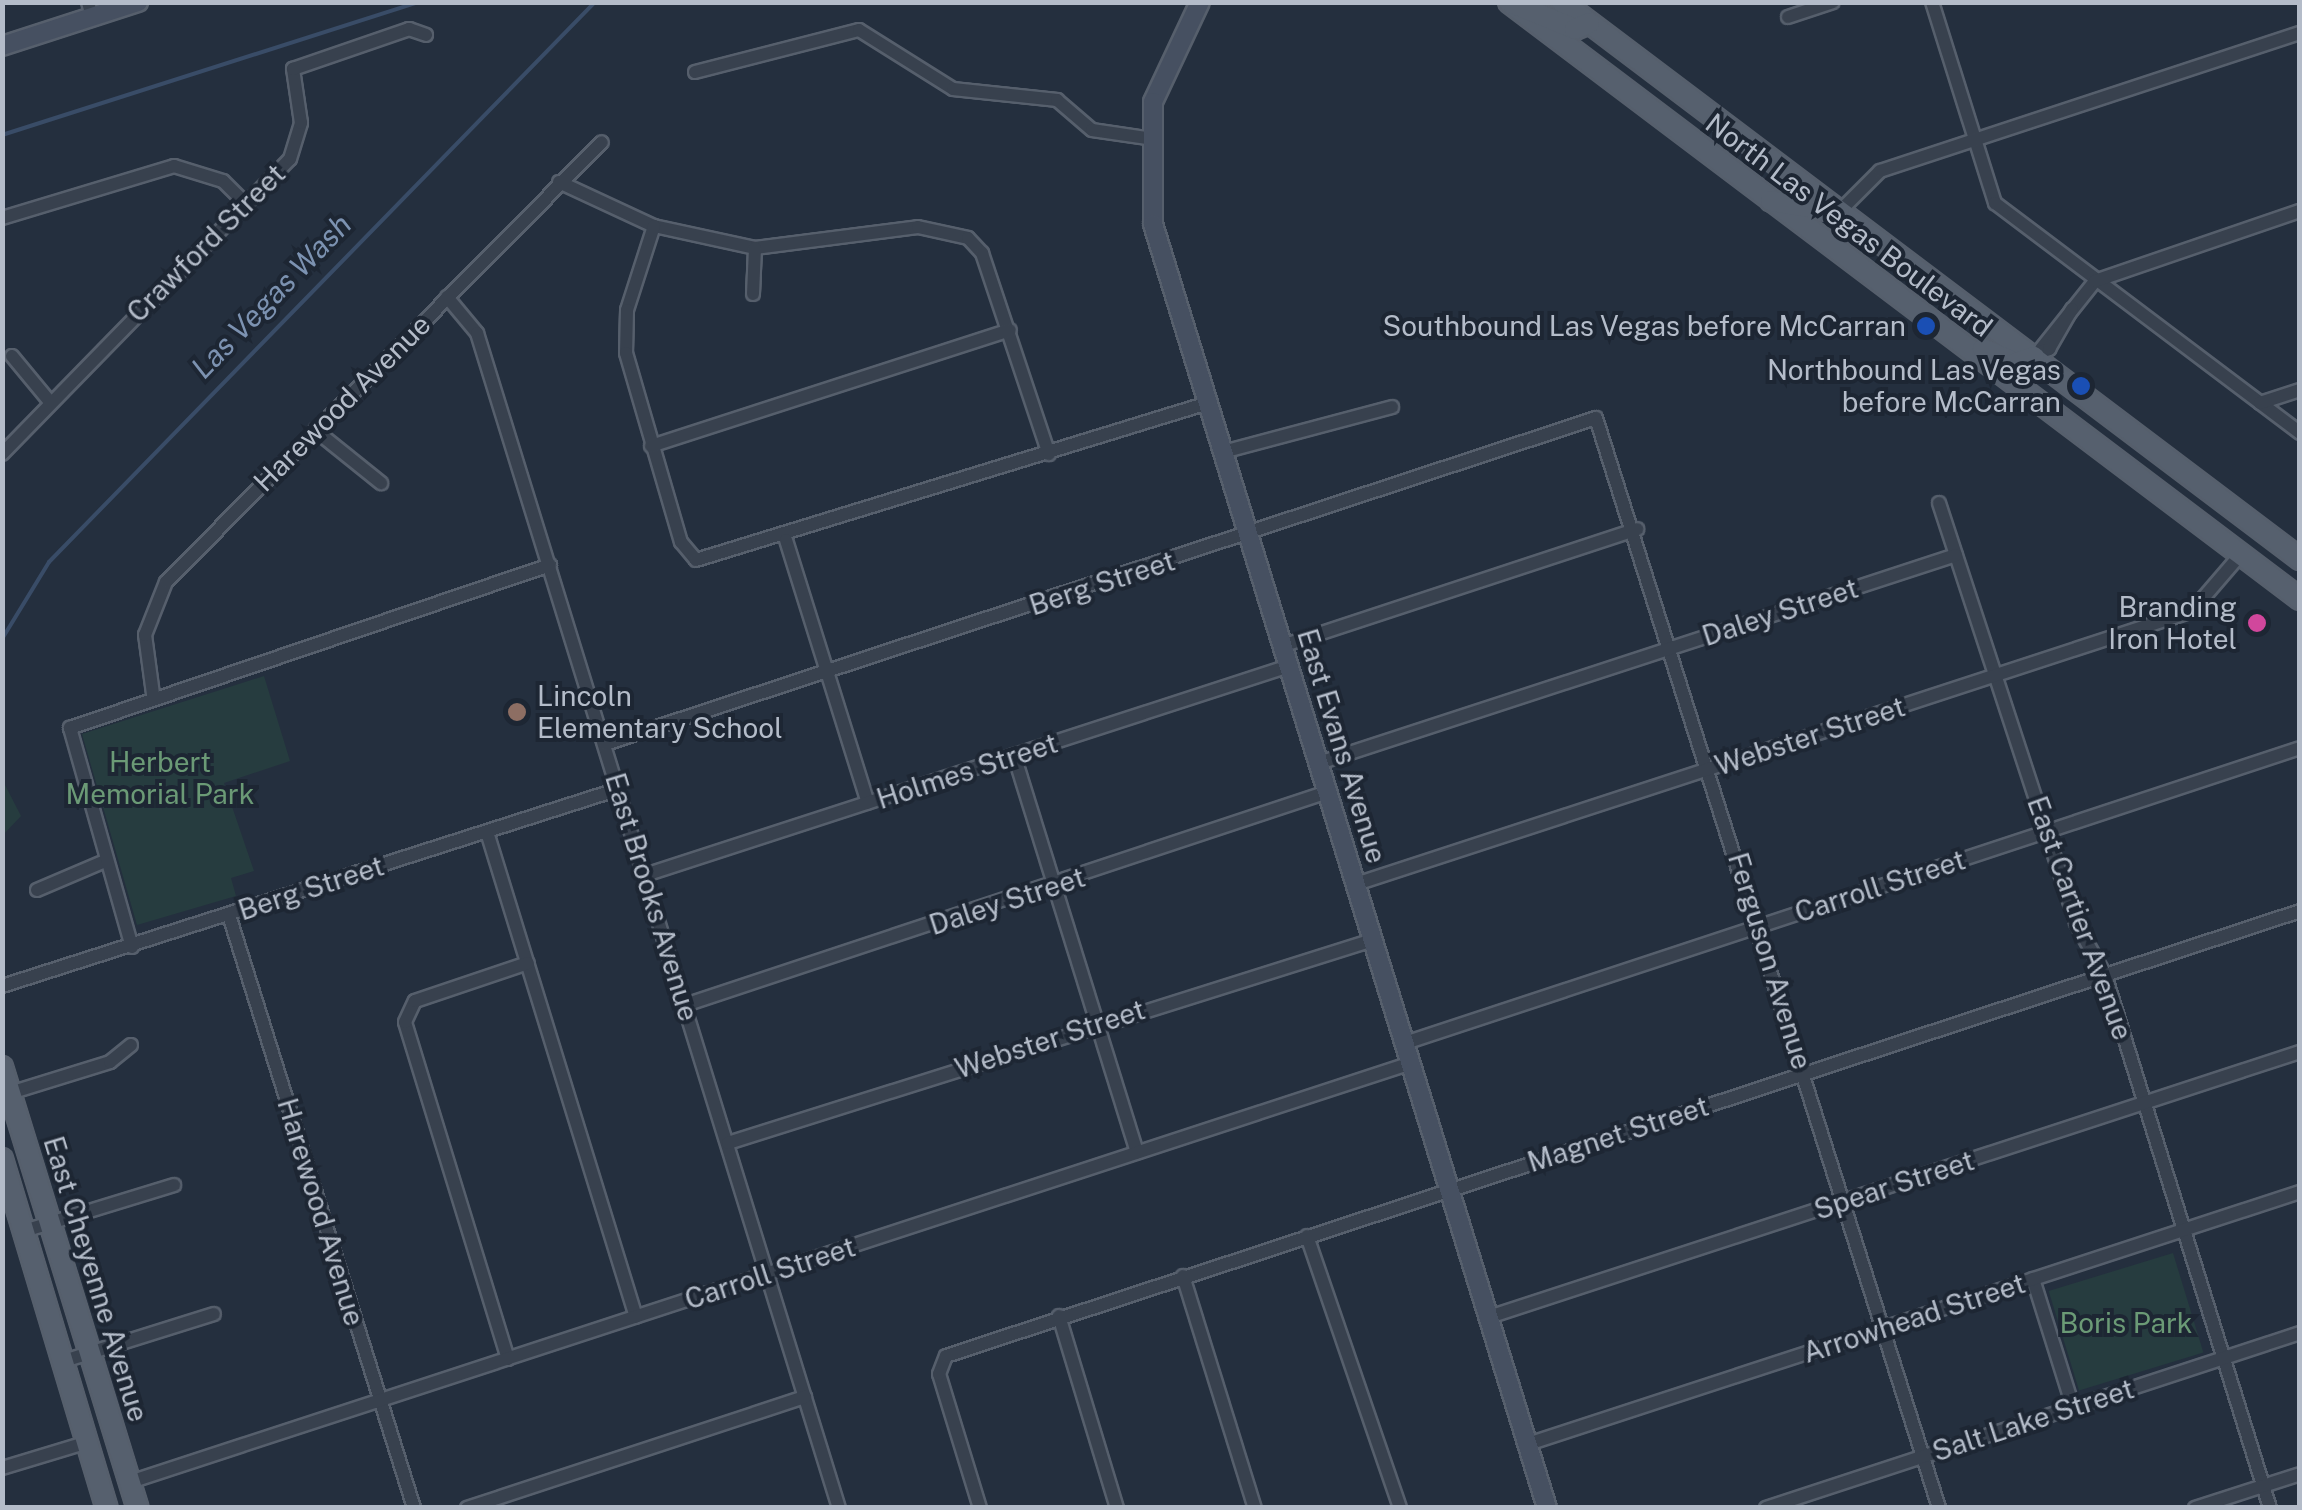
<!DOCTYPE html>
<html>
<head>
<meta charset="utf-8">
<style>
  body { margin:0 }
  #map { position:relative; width:2302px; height:1510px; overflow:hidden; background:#242f3e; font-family:"Public Sans",sans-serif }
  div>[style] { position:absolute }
  .green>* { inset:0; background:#263c3f; transform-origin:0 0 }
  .stream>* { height:4px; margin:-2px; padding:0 2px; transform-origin:2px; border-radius:2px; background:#394c67 }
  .roads { filter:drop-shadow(2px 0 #565f6c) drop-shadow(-2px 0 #565f6c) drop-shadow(0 2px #565f6c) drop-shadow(0 -2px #565f6c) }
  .street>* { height:12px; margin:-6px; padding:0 6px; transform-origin:6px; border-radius:6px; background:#38414e }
  .secondary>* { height:18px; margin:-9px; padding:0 9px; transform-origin:9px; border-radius:9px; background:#465061 }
  .primary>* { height:20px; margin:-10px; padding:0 10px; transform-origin:10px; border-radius:10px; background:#56606e }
  .dots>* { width:28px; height:28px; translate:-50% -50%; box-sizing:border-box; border:5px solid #1d2633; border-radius:50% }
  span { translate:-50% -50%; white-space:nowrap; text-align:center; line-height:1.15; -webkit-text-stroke:8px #1d2633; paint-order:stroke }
  .street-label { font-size:28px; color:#b4bcc9 }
  .poi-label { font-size:28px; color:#b4bcc9 }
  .right { translate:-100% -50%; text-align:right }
  .left { translate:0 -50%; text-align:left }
  .park-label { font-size:28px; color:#6b9a76 }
  .water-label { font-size:30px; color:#7c92b1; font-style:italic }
  .frame { position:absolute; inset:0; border:5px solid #b4bcc9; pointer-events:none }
</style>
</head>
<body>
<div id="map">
  <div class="green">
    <i style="clip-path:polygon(264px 676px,290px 761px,224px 783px,254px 871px,231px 878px,236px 896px,137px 925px,82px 734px)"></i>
    <i style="clip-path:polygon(2px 779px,21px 816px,3px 835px,2px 835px)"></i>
    <i style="left:2173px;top:1253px;width:104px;height:130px;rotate:73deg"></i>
  </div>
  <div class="stream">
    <i style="left:2px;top:135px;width:437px;rotate:-17.7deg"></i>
    <i style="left:2px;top:639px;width:90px;rotate:-58.6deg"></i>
    <i style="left:49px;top:562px;width:782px;rotate:-45.73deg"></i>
  </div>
  <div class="roads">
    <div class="street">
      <i style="left:88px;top:2px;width:16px;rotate:75deg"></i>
      <i style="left:1932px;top:2px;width:211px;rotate:72.6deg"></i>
      <i style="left:1995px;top:203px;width:382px;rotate:37deg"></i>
      <i style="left:1788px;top:17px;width:47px;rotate:-18.4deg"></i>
      <i style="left:695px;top:72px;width:169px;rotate:-14.4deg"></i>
      <i style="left:859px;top:30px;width:111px;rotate:32.1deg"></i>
      <i style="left:953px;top:89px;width:105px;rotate:6deg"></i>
      <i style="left:1057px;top:100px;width:46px;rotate:40.6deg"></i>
      <i style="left:1092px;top:130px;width:56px;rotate:8.3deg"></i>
      <i style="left:559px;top:182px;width:105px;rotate:24.9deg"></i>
      <i style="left:654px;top:226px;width:103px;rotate:12.3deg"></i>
      <i style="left:755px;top:248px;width:164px;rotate:-7.3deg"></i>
      <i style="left:918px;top:227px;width:51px;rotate:12.4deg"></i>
      <i style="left:968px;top:238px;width:21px;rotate:47deg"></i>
      <i style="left:982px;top:253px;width:212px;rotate:71.6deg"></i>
      <i style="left:1839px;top:212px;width:58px;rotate:-45deg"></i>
      <i style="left:1880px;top:171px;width:442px;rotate:-18.2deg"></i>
      <i style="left:2px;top:218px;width:180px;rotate:-16.8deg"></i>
      <i style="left:174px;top:166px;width:51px;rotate:17deg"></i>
      <i style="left:223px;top:181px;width:33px;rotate:45deg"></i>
      <i style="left:654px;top:226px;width:88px;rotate:107.8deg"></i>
      <i style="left:627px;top:310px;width:43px;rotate:91.3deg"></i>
      <i style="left:626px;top:353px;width:197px;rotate:73.8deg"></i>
      <i style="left:681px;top:542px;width:23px;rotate:50deg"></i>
      <i style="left:696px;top:560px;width:536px;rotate:-17.05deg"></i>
      <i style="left:753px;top:294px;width:46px;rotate:-87.5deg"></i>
      <i style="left:447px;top:297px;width:47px;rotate:50.2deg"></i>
      <i style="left:477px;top:333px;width:1229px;rotate:72.88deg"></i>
      <i style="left:2041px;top:349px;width:87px;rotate:-51.5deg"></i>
      <i style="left:2095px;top:281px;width:217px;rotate:-18.9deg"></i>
      <i style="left:2037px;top:353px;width:13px;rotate:-18deg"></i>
      <i style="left:2049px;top:349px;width:46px;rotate:-60.1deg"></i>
      <i style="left:12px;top:356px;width:60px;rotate:50.4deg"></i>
      <i style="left:2260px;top:403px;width:42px;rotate:-18deg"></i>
      <i style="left:315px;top:430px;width:85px;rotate:38.8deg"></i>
      <i style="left:651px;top:446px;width:377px;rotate:-17.9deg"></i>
      <i style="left:1223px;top:452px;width:175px;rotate:-14.9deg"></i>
      <i style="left:2px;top:454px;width:412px;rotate:-45.7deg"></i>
      <i style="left:290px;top:159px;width:38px;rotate:-73deg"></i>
      <i style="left:301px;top:123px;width:55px;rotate:-98.4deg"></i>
      <i style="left:293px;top:69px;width:123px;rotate:-19deg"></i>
      <i style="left:409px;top:29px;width:18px;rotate:19deg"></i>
      <i style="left:1939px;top:503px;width:442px;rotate:71.9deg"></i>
      <i style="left:2076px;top:923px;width:60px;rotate:60.9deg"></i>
      <i style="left:2105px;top:975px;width:558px;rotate:72.8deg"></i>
      <i style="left:786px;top:540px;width:275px;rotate:72.7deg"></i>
      <i style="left:1282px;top:646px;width:374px;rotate:-18.2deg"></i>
      <i style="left:153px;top:694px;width:60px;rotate:-97.7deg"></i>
      <i style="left:145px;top:635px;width:57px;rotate:-68.4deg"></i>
      <i style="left:166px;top:582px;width:619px;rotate:-45.26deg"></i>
      <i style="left:605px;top:744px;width:1043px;rotate:-18.21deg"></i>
      <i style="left:1596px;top:418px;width:1143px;rotate:72.53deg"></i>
      <i style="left:1014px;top:755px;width:416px;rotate:72.8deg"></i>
      <i style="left:1319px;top:763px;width:670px;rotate:-18.08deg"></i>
      <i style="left:487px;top:832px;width:507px;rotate:72.92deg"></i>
      <i style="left:645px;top:875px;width:677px;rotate:-17.98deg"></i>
      <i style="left:1356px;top:884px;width:879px;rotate:-18.08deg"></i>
      <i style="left:2192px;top:611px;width:75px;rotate:-49.3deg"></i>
      <i style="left:37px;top:890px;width:74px;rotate:-23.1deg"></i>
      <i style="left:229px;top:915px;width:621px;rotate:72.67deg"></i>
      <i style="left:132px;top:947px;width:228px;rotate:-105.8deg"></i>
      <i style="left:70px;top:728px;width:507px;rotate:-18.76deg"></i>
      <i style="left:2px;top:986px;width:648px;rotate:-17.71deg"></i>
      <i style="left:685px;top:1005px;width:676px;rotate:-18.35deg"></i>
      <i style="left:1405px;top:1043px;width:942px;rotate:-18.24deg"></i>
      <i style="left:10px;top:1093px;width:105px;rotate:-17.2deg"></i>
      <i style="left:110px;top:1062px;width:27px;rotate:-39deg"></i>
      <i style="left:728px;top:1143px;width:676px;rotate:-17.47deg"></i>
      <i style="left:24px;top:1231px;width:157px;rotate:-17deg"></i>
      <i style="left:1307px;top:1236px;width:287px;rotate:71.1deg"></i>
      <i style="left:1183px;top:1276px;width:243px;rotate:72.8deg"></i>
      <i style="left:2033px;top:1279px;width:134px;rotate:72.6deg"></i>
      <i style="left:1059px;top:1316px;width:201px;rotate:73.2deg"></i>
      <i style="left:1489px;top:1317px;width:853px;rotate:-18.1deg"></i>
      <i style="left:508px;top:1359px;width:352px;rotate:-107deg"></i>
      <i style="left:405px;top:1022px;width:23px;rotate:-65deg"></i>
      <i style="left:415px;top:1001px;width:119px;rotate:-18.6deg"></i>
      <i style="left:64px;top:1361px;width:157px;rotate:-17.4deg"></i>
      <i style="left:1528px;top:1444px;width:812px;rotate:-18.08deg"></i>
      <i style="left:2px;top:1468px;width:90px;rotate:-16.8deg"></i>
      <i style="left:130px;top:1482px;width:1348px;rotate:-18.11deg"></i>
      <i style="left:467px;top:1508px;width:356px;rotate:-18.2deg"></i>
      <i style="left:980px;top:1508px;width:140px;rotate:-107deg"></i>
      <i style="left:939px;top:1374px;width:19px;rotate:-69deg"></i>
      <i style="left:946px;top:1356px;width:1425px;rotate:-18.19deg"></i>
      <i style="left:1766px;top:1508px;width:562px;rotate:-18.14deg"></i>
      <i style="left:2195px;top:1508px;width:110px;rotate:-17.9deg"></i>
    </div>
    <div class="secondary">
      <i style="left:1200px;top:2px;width:110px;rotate:115.2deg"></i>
      <i style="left:1153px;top:102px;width:122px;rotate:90deg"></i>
      <i style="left:1153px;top:224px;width:1343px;rotate:72.94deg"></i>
      <i style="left:2px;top:46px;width:143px;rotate:-17.9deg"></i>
    </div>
    <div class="primary">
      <i style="left:1509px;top:2px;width:991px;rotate:37.04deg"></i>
      <i style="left:1562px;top:2px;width:925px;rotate:37.04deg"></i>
      <i style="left:1512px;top:3px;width:68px;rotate:22.4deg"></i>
      <i style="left:1575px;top:29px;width:15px;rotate:-23deg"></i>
      <i style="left:1771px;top:201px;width:69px;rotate:9.2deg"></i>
      <i style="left:1983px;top:349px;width:36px;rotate:23deg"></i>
      <i style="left:2016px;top:363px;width:19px;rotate:-18deg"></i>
      <i style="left:2px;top:1067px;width:461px;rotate:72.9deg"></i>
      <i style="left:2px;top:1159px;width:364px;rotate:73.3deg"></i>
    </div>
  </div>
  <div class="dots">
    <i style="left:1926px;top:326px;background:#1a4fb4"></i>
    <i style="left:2081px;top:386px;background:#1a4fb4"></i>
    <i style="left:2257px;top:623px;background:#d1479c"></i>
    <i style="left:517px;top:712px;background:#8d6e63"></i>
  </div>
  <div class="street-label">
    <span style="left:1849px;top:225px;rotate:37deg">North Las Vegas Boulevard</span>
    <span style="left:206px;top:243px;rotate:-45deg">Crawford Street</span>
    <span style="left:342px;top:403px;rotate:-45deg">Harewood Avenue</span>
    <span style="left:1102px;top:583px;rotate:-18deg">Berg Street</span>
    <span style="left:1780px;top:612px;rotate:-18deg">Daley Street</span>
    <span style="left:1810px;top:736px;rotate:-18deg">Webster Street</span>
    <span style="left:1342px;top:746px;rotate:73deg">East Evans Avenue</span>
    <span style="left:967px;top:771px;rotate:-18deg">Holmes Street</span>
    <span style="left:1880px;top:886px;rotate:-18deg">Carroll Street</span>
    <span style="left:311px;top:888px;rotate:-18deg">Berg Street</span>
    <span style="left:652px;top:897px;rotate:73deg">East Brooks Avenue</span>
    <span style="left:1007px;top:901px;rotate:-18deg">Daley Street</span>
    <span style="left:2080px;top:918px;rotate:70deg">East Cartier Avenue</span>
    <span style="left:1770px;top:961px;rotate:73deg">Ferguson Avenue</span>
    <span style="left:1050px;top:1039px;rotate:-18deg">Webster Street</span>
    <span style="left:1618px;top:1134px;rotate:-18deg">Magnet Street</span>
    <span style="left:1894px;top:1185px;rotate:-18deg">Spear Street</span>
    <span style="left:321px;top:1212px;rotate:73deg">Harewood Avenue</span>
    <span style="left:770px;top:1273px;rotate:-18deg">Carroll Street</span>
    <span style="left:96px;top:1279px;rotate:73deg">East Cheyenne Avenue</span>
    <span style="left:1914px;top:1318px;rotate:-18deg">Arrowhead Street</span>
    <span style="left:2033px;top:1420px;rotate:-18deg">Salt Lake Street</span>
  </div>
  <div class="poi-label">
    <span class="right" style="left:1906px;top:326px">Southbound Las Vegas before McCarran</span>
    <span class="right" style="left:2061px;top:386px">Northbound Las Vegas<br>before McCarran</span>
    <span class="right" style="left:2237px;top:623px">Branding<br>Iron Hotel</span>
    <span class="left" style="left:537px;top:712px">Lincoln<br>Elementary School</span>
  </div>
  <div class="park-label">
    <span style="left:160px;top:778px">Herbert<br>Memorial Park</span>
    <span style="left:2126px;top:1323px">Boris Park</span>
  </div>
  <div class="water-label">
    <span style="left:271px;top:296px;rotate:-46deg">Las Vegas Wash</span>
  </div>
  <div class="frame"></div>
</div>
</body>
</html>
